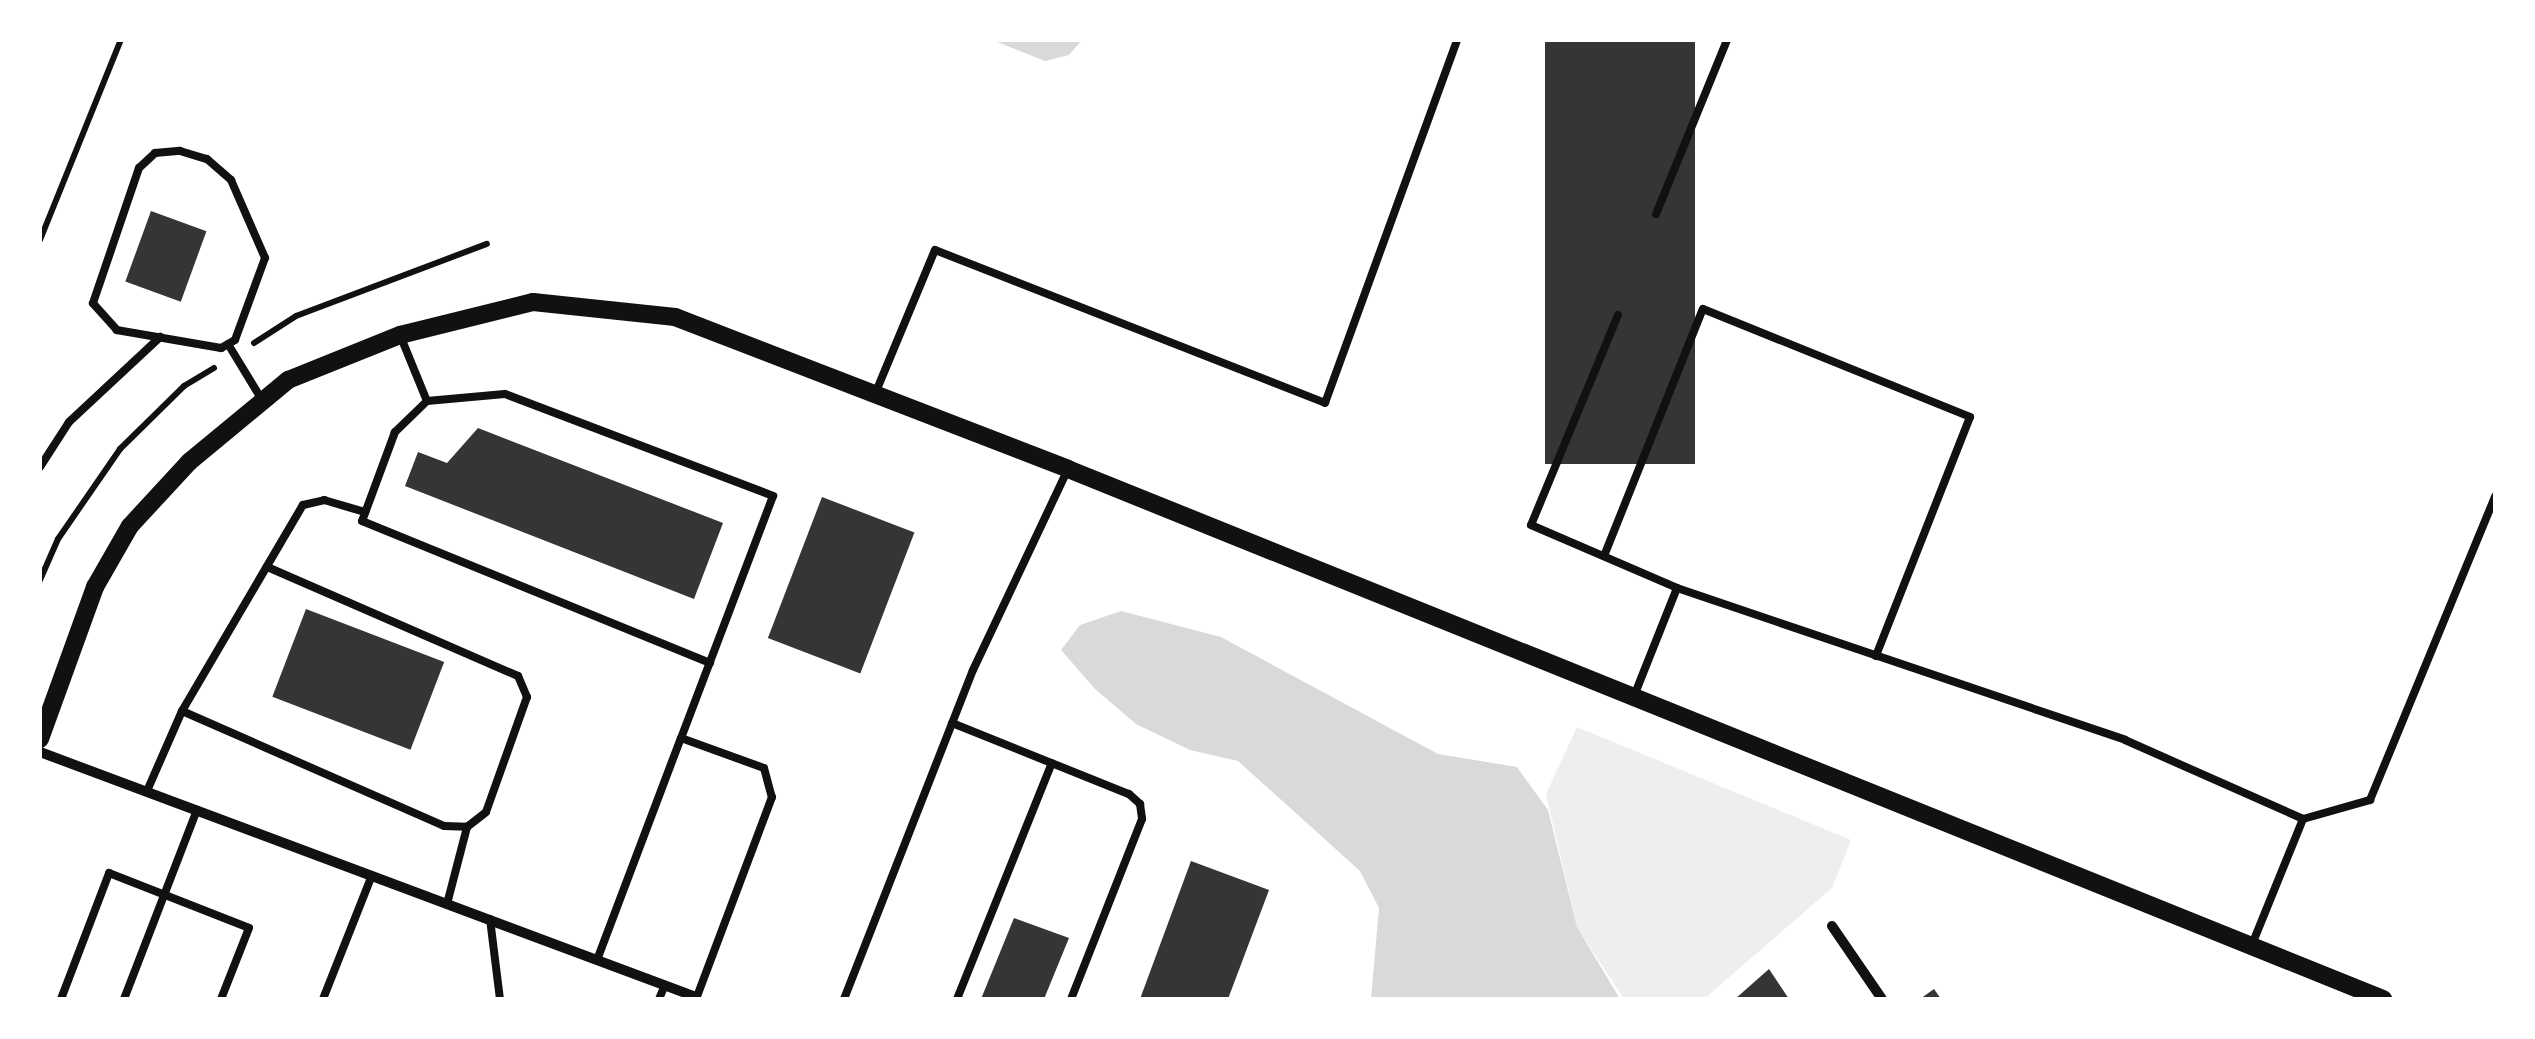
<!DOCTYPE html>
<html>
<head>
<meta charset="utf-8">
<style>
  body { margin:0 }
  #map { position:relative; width:2535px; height:1039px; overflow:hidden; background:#fff; font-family:Figtree,sans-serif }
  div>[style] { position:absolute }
  .green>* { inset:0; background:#eee }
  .water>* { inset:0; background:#d9d9d9 }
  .building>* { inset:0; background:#353535; transform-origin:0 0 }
  .path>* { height:6px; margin:-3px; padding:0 3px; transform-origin:3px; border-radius:3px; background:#111 }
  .service>* { height:8px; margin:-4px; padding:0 4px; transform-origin:4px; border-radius:4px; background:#111 }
  .minor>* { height:10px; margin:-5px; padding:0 5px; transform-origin:5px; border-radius:5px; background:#111 }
  .tertiary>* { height:18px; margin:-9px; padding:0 9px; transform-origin:9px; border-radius:9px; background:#111 }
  span { translate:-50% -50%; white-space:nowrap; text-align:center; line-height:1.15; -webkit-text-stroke:10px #fff; paint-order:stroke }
  .frame { position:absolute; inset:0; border:42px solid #fff; pointer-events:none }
</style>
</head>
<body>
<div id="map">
  <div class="green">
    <i style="clip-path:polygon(1577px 727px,1851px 840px,1832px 888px,1704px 999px,1624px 999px,1577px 927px,1546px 794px)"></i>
  </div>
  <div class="water">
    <i style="clip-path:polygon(992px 40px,1082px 40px,1069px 55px,1045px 61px)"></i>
    <i style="clip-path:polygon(1121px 611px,1221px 637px,1438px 754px,1517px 767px,1548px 810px,1577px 927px,1620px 999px,1371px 999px,1379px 908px,1360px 871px,1238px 761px,1190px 750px,1136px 724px,1095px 689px,1061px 650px,1080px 625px)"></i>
  </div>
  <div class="building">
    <i style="left:1545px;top:40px;width:150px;height:424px"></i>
    <i style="left:151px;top:211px;width:59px;height:75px;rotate:20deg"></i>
    <i style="clip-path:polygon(478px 428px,723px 523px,694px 599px,405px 486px,418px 452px,447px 463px)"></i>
    <i style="left:822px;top:497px;width:99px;height:151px;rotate:21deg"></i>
    <i style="left:306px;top:609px;width:148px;height:94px;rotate:21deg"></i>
    <i style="clip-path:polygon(1191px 861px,1269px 890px,1228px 999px,1140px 999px)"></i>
    <i style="clip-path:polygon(1014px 918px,1069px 938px,1044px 999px,981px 999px)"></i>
    <i style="clip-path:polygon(1769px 969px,1789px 999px,1735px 999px)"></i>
    <i style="clip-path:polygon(1934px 989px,1941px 999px,1920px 999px)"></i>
  </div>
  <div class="path">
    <i style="left:40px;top:240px;width:216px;rotate:-68deg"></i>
    <i style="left:254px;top:343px;width:50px;rotate:-32.7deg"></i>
    <i style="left:296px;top:316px;width:204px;rotate:-20.7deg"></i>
    <i style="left:40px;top:580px;width:45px;rotate:-66.3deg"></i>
    <i style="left:58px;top:539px;width:109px;rotate:-55.4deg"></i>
    <i style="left:120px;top:449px;width:90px;rotate:-44.5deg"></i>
    <i style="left:184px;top:386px;width:35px;rotate:-31deg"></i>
  </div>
  <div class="service">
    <i style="left:180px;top:151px;width:28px;rotate:17deg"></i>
    <i style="left:207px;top:159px;width:32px;rotate:41deg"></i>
    <i style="left:231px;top:180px;width:85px;rotate:66.4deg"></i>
    <i style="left:265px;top:258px;width:87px;rotate:110.1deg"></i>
    <i style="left:235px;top:340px;width:16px;rotate:150deg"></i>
    <i style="left:221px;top:348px;width:106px;rotate:-170.2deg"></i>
    <i style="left:117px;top:330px;width:36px;rotate:-132deg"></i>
    <i style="left:93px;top:303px;width:143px;rotate:-71.2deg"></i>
    <i style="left:139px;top:168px;width:22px;rotate:-43deg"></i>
    <i style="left:155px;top:153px;width:25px;rotate:-5deg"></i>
    <i style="left:1656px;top:214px;width:188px;rotate:-67.8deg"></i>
    <i style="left:1618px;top:315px;width:227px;rotate:112.5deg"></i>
    <i style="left:1531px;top:525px;width:159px;rotate:23.3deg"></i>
    <i style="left:1677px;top:588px;width:116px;rotate:111.7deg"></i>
    <i style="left:400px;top:335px;width:71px;rotate:67.8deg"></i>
    <i style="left:427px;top:401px;width:78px;rotate:-5.1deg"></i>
    <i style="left:505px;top:394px;width:287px;rotate:20.8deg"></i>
    <i style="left:773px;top:496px;width:259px;rotate:110.8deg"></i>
    <i style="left:228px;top:344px;width:66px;rotate:58.7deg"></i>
    <i style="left:875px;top:394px;width:156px;rotate:-67.4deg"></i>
    <i style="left:935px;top:250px;width:419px;rotate:21.4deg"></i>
    <i style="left:1325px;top:403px;width:386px;rotate:-70deg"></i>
    <i style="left:427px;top:401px;width:45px;rotate:135.9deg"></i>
    <i style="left:395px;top:432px;width:95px;rotate:110.3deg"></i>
    <i style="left:362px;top:521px;width:376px;rotate:22.2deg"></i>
    <i style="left:40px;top:467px;width:54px;rotate:-57.2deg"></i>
    <i style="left:69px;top:422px;width:125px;rotate:-43deg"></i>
    <i style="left:1604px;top:556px;width:266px;rotate:-68.2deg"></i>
    <i style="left:1703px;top:309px;width:288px;rotate:22deg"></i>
    <i style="left:1970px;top:417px;width:257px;rotate:111.5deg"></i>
    <i style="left:1677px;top:588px;width:473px;rotate:18.7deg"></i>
    <i style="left:2125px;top:740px;width:195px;rotate:23.9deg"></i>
    <i style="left:182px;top:711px;width:286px;rotate:23.7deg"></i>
    <i style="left:444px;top:826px;width:23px;rotate:2deg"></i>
    <i style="left:467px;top:827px;width:24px;rotate:-38deg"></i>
    <i style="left:486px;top:812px;width:122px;rotate:-70.4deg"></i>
    <i style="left:527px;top:697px;width:23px;rotate:-113deg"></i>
    <i style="left:518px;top:676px;width:274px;rotate:-156.5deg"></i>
    <i style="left:952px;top:723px;width:191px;rotate:21.9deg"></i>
    <i style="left:1129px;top:794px;width:15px;rotate:42deg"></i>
    <i style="left:1140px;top:804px;width:15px;rotate:82deg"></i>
    <i style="left:1142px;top:819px;width:193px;rotate:111.5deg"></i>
    <i style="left:147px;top:791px;width:87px;rotate:-66.4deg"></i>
    <i style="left:182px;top:711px;width:239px;rotate:-59.6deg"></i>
    <i style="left:303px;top:505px;width:22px;rotate:-13deg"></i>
    <i style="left:324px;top:500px;width:43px;rotate:16.3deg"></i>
    <i style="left:447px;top:904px;width:80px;rotate:-75.4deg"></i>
    <i style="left:490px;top:919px;width:81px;rotate:82.9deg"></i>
    <i style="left:2251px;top:947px;width:138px;rotate:-67.9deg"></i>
    <i style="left:2303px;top:819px;width:70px;rotate:-15.8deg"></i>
    <i style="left:2370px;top:800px;width:329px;rotate:-67.6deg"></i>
    <i style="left:597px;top:960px;width:237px;rotate:-69.3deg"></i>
    <i style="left:681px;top:738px;width:88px;rotate:19.9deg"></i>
    <i style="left:764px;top:768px;width:30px;rotate:75deg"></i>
    <i style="left:772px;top:797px;width:216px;rotate:110.6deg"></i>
    <i style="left:61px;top:999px;width:135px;rotate:-69.1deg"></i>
    <i style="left:109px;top:873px;width:150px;rotate:21.4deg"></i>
    <i style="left:249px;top:928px;width:76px;rotate:111.5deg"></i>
    <i style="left:124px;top:999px;width:203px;rotate:-68.9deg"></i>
    <i style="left:323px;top:999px;width:133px;rotate:-68.4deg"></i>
    <i style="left:659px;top:999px;width:15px;rotate:-67deg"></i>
    <i style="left:844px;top:999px;width:353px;rotate:-68.6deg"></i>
    <i style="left:973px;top:670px;width:222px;rotate:-64.7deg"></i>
    <i style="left:957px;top:999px;width:254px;rotate:-68.1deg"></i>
  </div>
  <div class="minor">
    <i style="left:40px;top:752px;width:700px;rotate:20.48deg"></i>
    <i style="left:1832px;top:926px;width:88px;rotate:55.6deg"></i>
  </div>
  <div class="tertiary">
    <i style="left:40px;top:739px;width:162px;rotate:-70.1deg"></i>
    <i style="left:95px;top:587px;width:70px;rotate:-60.2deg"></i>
    <i style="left:130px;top:526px;width:87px;rotate:-47.3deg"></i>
    <i style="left:189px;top:462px;width:129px;rotate:-39.6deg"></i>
    <i style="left:288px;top:380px;width:121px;rotate:-21.9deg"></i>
    <i style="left:400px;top:335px;width:137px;rotate:-13.9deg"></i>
    <i style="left:533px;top:302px;width:143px;rotate:6deg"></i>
    <i style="left:675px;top:317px;width:421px;rotate:21.1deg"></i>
    <i style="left:1068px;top:469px;width:1418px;rotate:21.95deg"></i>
  </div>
  <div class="frame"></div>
</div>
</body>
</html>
